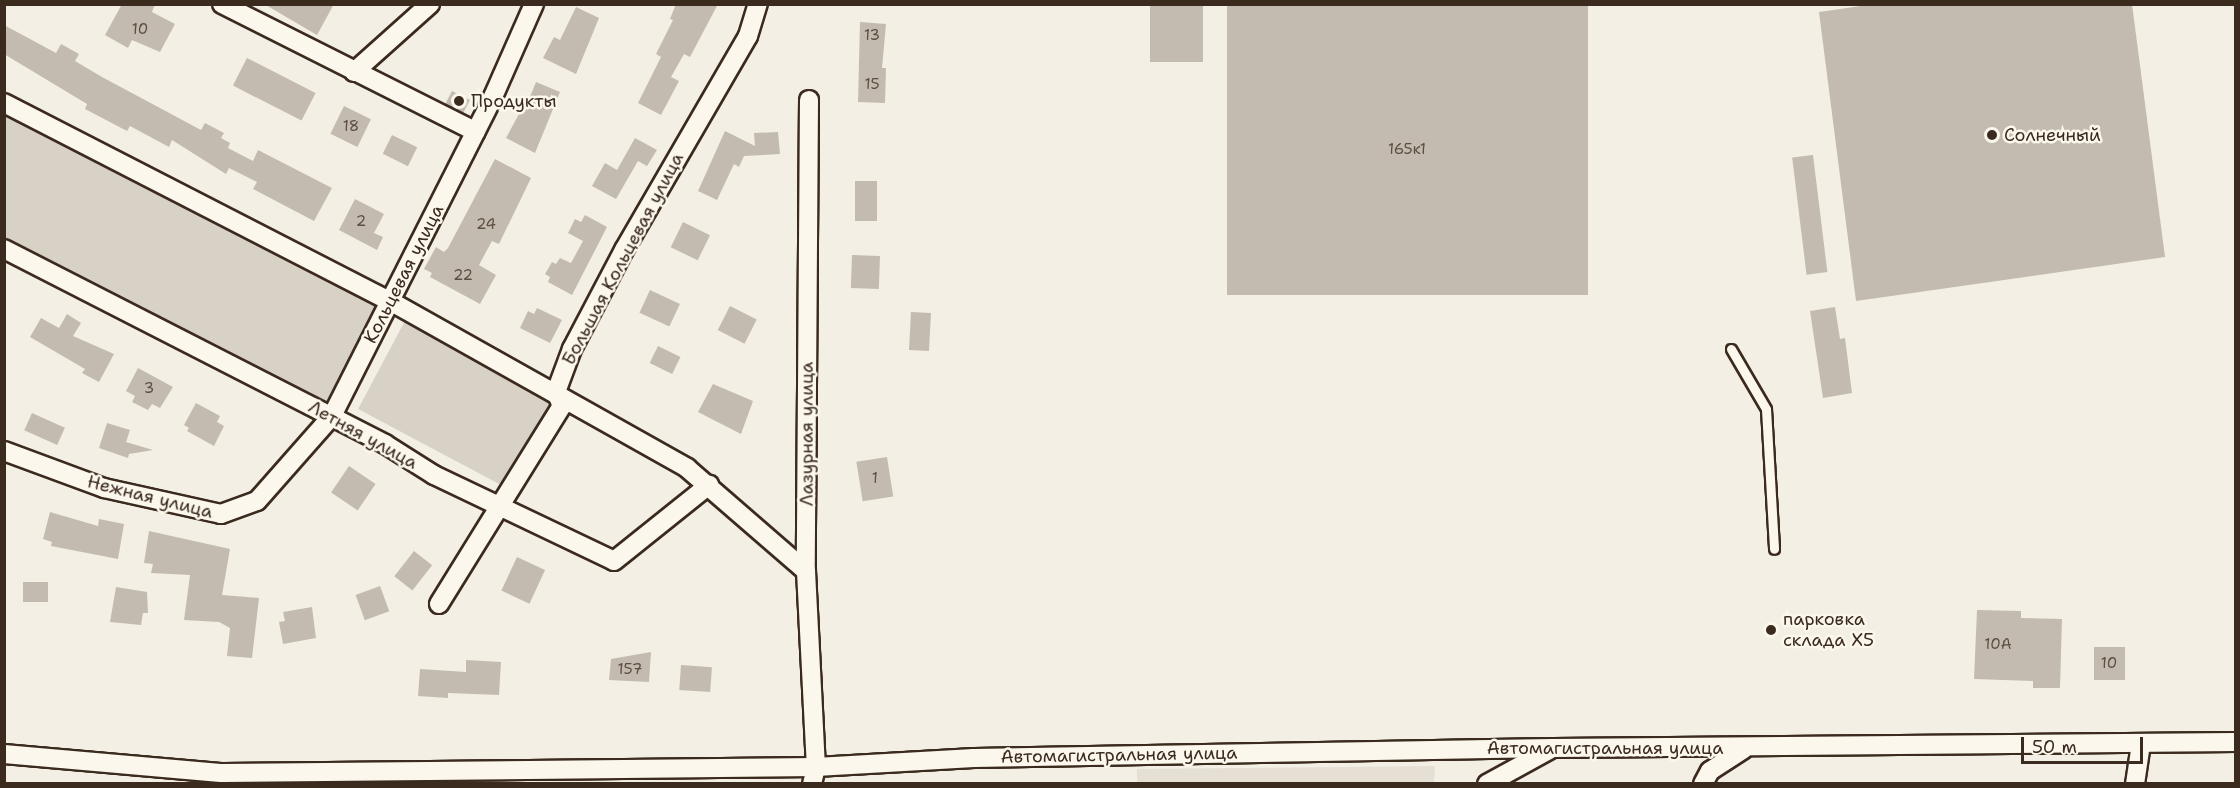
<!DOCTYPE html>
<html>
<head>
<meta charset="utf-8">
<style>
  body { margin:0 }
  #map { position:relative; width:2240px; height:788px; overflow:hidden; background:#f3efe4; font-family:"Shantell Sans",sans-serif }
  div>[style] { position:absolute }
  .built>* { inset:0; background:#e5dfd4 }
  .green>* { inset:0; background:#d8d1c6; transform-origin:0 0 }
  .building>* { inset:0; background:#c3bbb0; transform-origin:0 0 }
  .roads { filter:drop-shadow(2px 0 #3b2a1e) drop-shadow(-2px 0 #3b2a1e) drop-shadow(0 2px #3b2a1e) drop-shadow(0 -2px #3b2a1e) }
  .lane>* { height:9px; margin:-4.5px; padding:0 4.5px; transform-origin:4.5px; border-radius:4.5px; background:#fbf7ec }
  .street>* { height:18px; margin:-9px; padding:0 9px; transform-origin:9px; border-radius:9px; background:#fbf7ec }
  .dots>* { width:16px; height:16px; translate:-50% -50%; box-sizing:border-box; border:3px solid #fbf7ec; border-radius:50% }
  span { translate:-50% -50%; white-space:nowrap; text-align:center; line-height:1.15; -webkit-text-stroke:5px #fbf7ec; paint-order:stroke }
  .number-label { font-size:15px; color:#5d4e42 }
  .number-label span { -webkit-text-stroke-width:0 }
  .poi-label { font-size:18px; color:#3b2a1e }
  .left { translate:0 -50%; text-align:left }
  .street-label { font-size:18px; color:#3b2a1e }
  .frame { position:absolute; inset:0; border:6px solid #3b2a1e; pointer-events:none }
  .scale { position:absolute; left:2021px; top:737px; width:122px; height:27px; box-sizing:border-box; border:3px solid #3b2a1e; border-top:0; padding-left:8px; font-size:18px; line-height:21px; white-space:nowrap; color:#3b2a1e; -webkit-text-stroke:4px #fbf7ec; paint-order:stroke }
</style>
</head>
<body>
<div id="map">
  <div class="built">
    <i style="clip-path:polygon(1435px 766px,1434px 783px,1137px 783px,1137px 769px)"></i>
  </div>
  <div class="green">
    <i style="clip-path:polygon(4px 113px,380px 305px,329px 404px,5px 239px)"></i>
    <i style="left:406px;top:319px;width:184px;height:102px;rotate:28deg"></i>
  </div>
  <div class="building">
    <i style="clip-path:polygon(122px 4px,155px 4px,152px 12px,175px 24px,160px 52px,132px 40px,128px 48px,105px 35px)"></i>
    <i style="clip-path:polygon(264px 4px,334px 4px,317px 35px)"></i>
    <i style="clip-path:polygon(676px 4px,718px 4px,690px 57px,684px 54px,671px 77px,679px 81px,661px 115px,638px 103px,661px 57px,656px 54px,673px 20px,670px 19px)"></i>
    <i style="left:1150px;top:4px;width:53px;height:58px"></i>
    <i style="left:1227px;top:4px;width:361px;height:291px"></i>
    <i style="clip-path:polygon(1875px 4px,2132px 4px,2165px 257px,1856px 301px,1819px 12px)"></i>
    <i style="clip-path:polygon(576px 7px,599px 18px,576px 74px,543px 58px,554px 37px,560px 40px)"></i>
    <i style="clip-path:polygon(860px 22px,886px 24px,882px 68px,886px 68px,885px 103px,858px 102px)"></i>
    <i style="clip-path:polygon(4px 25px,56px 53px,61px 44px,79px 54px,75px 61px,102px 77px,201px 130px,205px 123px,224px 133px,221px 138px,230px 143px,228px 148px,253px 161px,258px 150px,332px 188px,314px 221px,253px 189px,257px 182px,229px 168px,226px 174px,172px 140px,169px 147px,130px 126px,127px 131px,85px 109px,87px 104px,4px 54px)"></i>
    <i style="left:247px;top:58px;width:77px;height:31px;rotate:27deg"></i>
    <i style="clip-path:polygon(536px 82px,560px 92px,535px 153px,506px 138px,520px 112px,523px 114px)"></i>
    <i style="left:452px;top:91px;width:20px;height:15px;rotate:27deg"></i>
    <i style="left:344px;top:106px;width:30px;height:31px;rotate:26deg"></i>
    <i style="clip-path:polygon(725px 131px,755px 146px,754px 133px,778px 132px,780px 154px,744px 156px,739px 167px,734px 164px,717px 200px,698px 191px)"></i>
    <i style="left:392px;top:135px;width:28px;height:21px;rotate:26deg"></i>
    <i style="clip-path:polygon(635px 138px,657px 150px,647px 166px,638px 161px,616px 199px,592px 186px,605px 163px,617px 170px)"></i>
    <i style="left:1813px;top:155px;width:118px;height:21px;rotate:83deg"></i>
    <i style="clip-path:polygon(495px 159px,531px 178px,499px 244px,492px 241px,479px 265px,496px 275px,480px 304px,430px 277px,432px 273px,424px 269px,436px 247px,444px 252px,448px 248px)"></i>
    <i style="left:855px;top:181px;width:22px;height:40px"></i>
    <i style="clip-path:polygon(355px 199px,384px 214px,374px 233px,383px 237px,377px 250px,339px 230px)"></i>
    <i style="clip-path:polygon(585px 215px,607px 227px,572px 295px,548px 282px,550px 277px,545px 274px,552px 262px,556px 264px,560px 258px,571px 263px,583px 241px,568px 233px,575px 219px,581px 222px)"></i>
    <i style="left:683px;top:222px;width:30px;height:28px;rotate:26deg"></i>
    <i style="left:852px;top:255px;width:28px;height:33px;rotate:2deg"></i>
    <i style="left:650px;top:290px;width:33px;height:25px;rotate:25deg"></i>
    <i style="left:730px;top:306px;width:30px;height:27px;rotate:27deg"></i>
    <i style="clip-path:polygon(1835px 307px,1840px 339px,1845px 338px,1852px 393px,1823px 398px,1810px 311px)"></i>
    <i style="clip-path:polygon(537px 308px,562px 320px,550px 343px,520px 328px,528px 311px,534px 314px)"></i>
    <i style="left:911px;top:312px;width:20px;height:38px;rotate:3deg"></i>
    <i style="clip-path:polygon(67px 314px,81px 323px,73px 336px,114px 354px,99px 382px,82px 373px,85px 369px,30px 337px,41px 318px,59px 328px)"></i>
    <i style="left:658px;top:346px;width:25px;height:19px;rotate:26deg"></i>
    <i style="clip-path:polygon(138px 368px,173px 387px,160px 408px,152px 404px,148px 410px,132px 402px,135px 396px,126px 391px)"></i>
    <i style="clip-path:polygon(713px 384px,753px 401px,741px 434px,698px 412px)"></i>
    <i style="clip-path:polygon(196px 403px,220px 416px,217px 422px,224px 426px,214px 446px,187px 431px,189px 428px,184px 425px)"></i>
    <i style="left:32px;top:413px;width:36px;height:19px;rotate:24deg"></i>
    <i style="clip-path:polygon(107px 423px,130px 430px,126px 442px,153px 450px,129px 454px,128px 458px,99px 448px)"></i>
    <i style="left:887px;top:457px;width:40px;height:31px;rotate:81deg"></i>
    <i style="left:349px;top:466px;width:32px;height:32px;rotate:34deg"></i>
    <i style="clip-path:polygon(50px 512px,98px 526px,99px 519px,124px 524px,118px 559px,51px 546px,52px 542px,43px 539px)"></i>
    <i style="clip-path:polygon(149px 531px,230px 549px,222px 595px,259px 598px,252px 658px,227px 656px,230px 628px,219px 622px,184px 620px,190px 575px,151px 573px,153px 564px,144px 563px)"></i>
    <i style="left:414px;top:551px;width:23px;height:32px;rotate:38deg"></i>
    <i style="left:517px;top:557px;width:31px;height:37px;rotate:25deg"></i>
    <i style="left:23px;top:582px;width:25px;height:20px"></i>
    <i style="left:380px;top:586px;width:27px;height:26px;rotate:70deg"></i>
    <i style="clip-path:polygon(116px 587px,147px 592px,148px 613px,143px 613px,141px 625px,110px 622px)"></i>
    <i style="clip-path:polygon(312px 607px,316px 638px,283px 644px,279px 622px,285px 621px,283px 612px)"></i>
    <i style="clip-path:polygon(1977px 610px,2021px 611px,2021px 618px,2062px 619px,2060px 688px,2033px 688px,2033px 681px,1974px 679px)"></i>
    <i style="left:2094px;top:647px;width:31px;height:33px"></i>
    <i style="clip-path:polygon(651px 652px,649px 682px,609px 680px,611px 659px)"></i>
    <i style="clip-path:polygon(466px 660px,501px 662px,499px 695px,448px 693px,448px 698px,418px 696px,420px 669px,466px 672px)"></i>
    <i style="left:681px;top:665px;width:31px;height:25px;rotate:4deg"></i>
  </div>
  <div class="roads">
    <div class="lane">
      <i style="left:1731px;top:349px;width:69px;rotate:59.7deg"></i>
      <i style="left:1766px;top:409px;width:140px;rotate:86.7deg"></i>
    </div>
    <div class="street">
      <i style="left:222px;top:4px;width:284px;rotate:26.7deg"></i>
      <i style="left:354px;top:72px;width:102px;rotate:-41.8deg"></i>
      <i style="left:809px;top:100px;width:471px;rotate:90.4deg"></i>
      <i style="left:806px;top:571px;width:196px;rotate:87.1deg"></i>
      <i style="left:816px;top:767px;width:17px;rotate:103deg"></i>
      <i style="left:4px;top:103px;width:434px;rotate:27.2deg"></i>
      <i style="left:390px;top:301px;width:341px;rotate:29.3deg"></i>
      <i style="left:687px;top:468px;width:157px;rotate:40.9deg"></i>
      <i style="left:4px;top:249px;width:428px;rotate:27.1deg"></i>
      <i style="left:385px;top:444px;width:58px;rotate:32.3deg"></i>
      <i style="left:434px;top:475px;width:199px;rotate:25.5deg"></i>
      <i style="left:614px;top:561px;width:122px;rotate:-38.7deg"></i>
      <i style="left:4px;top:451px;width:107px;rotate:20.3deg"></i>
      <i style="left:104px;top:488px;width:120px;rotate:12.5deg"></i>
      <i style="left:221px;top:514px;width:38px;rotate:-20deg"></i>
      <i style="left:257px;top:501px;width:113px;rotate:-48.6deg"></i>
      <i style="left:332px;top:416px;width:357px;rotate:-63.2deg"></i>
      <i style="left:493px;top:97px;width:102px;rotate:-66.2deg"></i>
      <i style="left:439px;top:604px;width:233px;rotate:-58.2deg"></i>
      <i style="left:562px;top:406px;width:15px;rotate:-113deg"></i>
      <i style="left:556px;top:392px;width:46px;rotate:-69.6deg"></i>
      <i style="left:572px;top:349px;width:112px;rotate:-62.3deg"></i>
      <i style="left:624px;top:250px;width:247px;rotate:-59.9deg"></i>
      <i style="left:748px;top:36px;width:34px;rotate:-73deg"></i>
      <i style="left:4px;top:754px;width:220px;rotate:5deg"></i>
      <i style="left:223px;top:773px;width:593px;rotate:-0.58deg"></i>
      <i style="left:816px;top:767px;width:158px;rotate:-3.3deg"></i>
      <i style="left:974px;top:758px;width:579px;rotate:-0.99deg"></i>
      <i style="left:1553px;top:748px;width:683px;rotate:-0.5deg"></i>
      <i style="left:1487px;top:784px;width:71px;rotate:-28.7deg"></i>
      <i style="left:1703px;top:784px;width:15px;rotate:-62deg"></i>
      <i style="left:1710px;top:771px;width:40px;rotate:-32.9deg"></i>
      <i style="left:2135px;top:784px;width:40px;rotate:-81.5deg"></i>
    </div>
  </div>
  <div class="dots">
    <i style="left:459px;top:101px;background:#3b2a1e"></i>
    <i style="left:1992px;top:135px;background:#3b2a1e"></i>
    <i style="left:1771px;top:630px;background:#3b2a1e"></i>
  </div>
  <div class="number-label">
    <span style="left:140px;top:30px">10</span>
    <span style="left:872px;top:36px">13</span>
    <span style="left:872px;top:85px">15</span>
    <span style="left:351px;top:127px">18</span>
    <span style="left:1407px;top:150px">165к1</span>
    <span style="left:361px;top:222px">2</span>
    <span style="left:486px;top:225px">24</span>
    <span style="left:463px;top:276px">22</span>
    <span style="left:149px;top:389px">3</span>
    <span style="left:875px;top:479px">1</span>
    <span style="left:1998px;top:645px">10А</span>
    <span style="left:2109px;top:664px">10</span>
    <span style="left:630px;top:670px">157</span>
  </div>
  <div class="poi-label">
    <span class="left" style="left:471px;top:101px">Продукты</span>
    <span class="left" style="left:2004px;top:135px">Солнечный</span>
    <span class="left" style="left:1783px;top:630px">парковка<br>склада X5</span>
  </div>
  <div class="street-label">
    <span style="left:623px;top:259px;rotate:-62deg">Большая Кольцевая улица</span>
    <span style="left:404px;top:274px;rotate:-63deg">Кольцевая улица</span>
    <span style="left:807px;top:434px;rotate:-90deg">Лазурная улица</span>
    <span style="left:363px;top:435px;rotate:29deg">Летняя улица</span>
    <span style="left:150px;top:497px;rotate:14deg">Нежная улица</span>
    <span style="left:1605px;top:748px">Автомагистральная улица</span>
    <span style="left:1119px;top:755px;rotate:-1deg">Автомагистральная улица</span>
  </div>
  <div class="frame"></div>
  <div class="scale">50 m</div>
</div>
</body>
</html>
